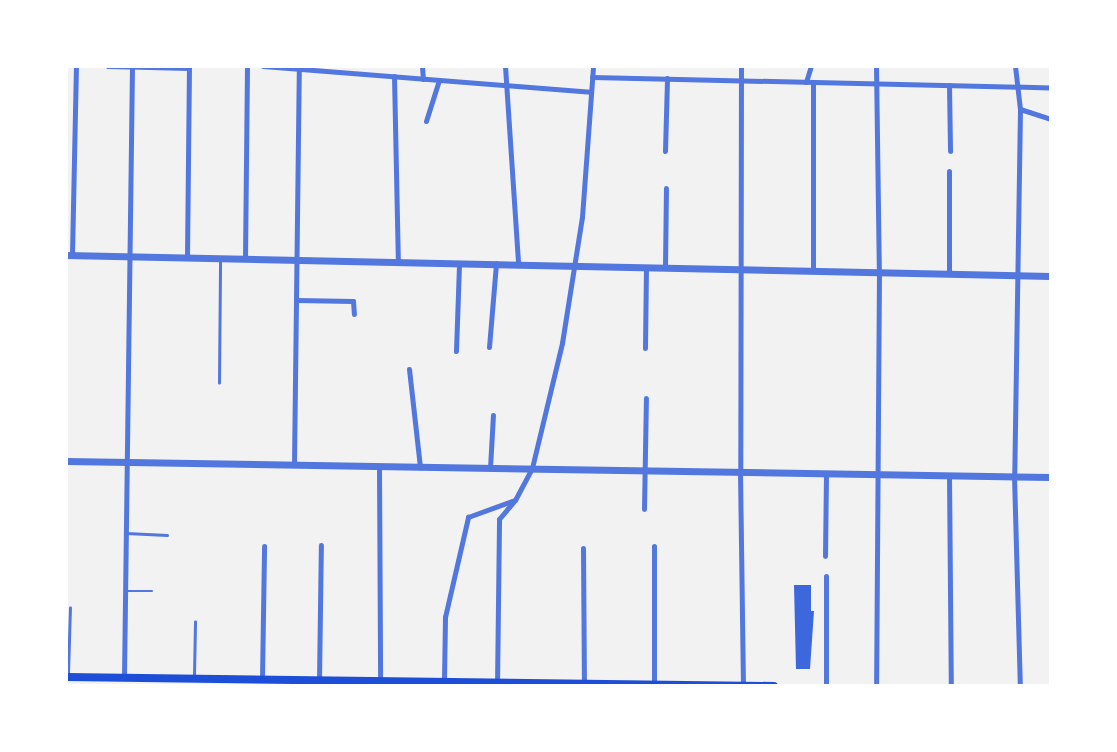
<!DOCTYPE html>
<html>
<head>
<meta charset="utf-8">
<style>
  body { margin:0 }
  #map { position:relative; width:1117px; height:752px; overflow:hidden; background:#f2f2f2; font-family:"Roboto Condensed",sans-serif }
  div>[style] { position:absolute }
  .building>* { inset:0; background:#3d67dc }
  .service>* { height:2.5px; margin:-1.25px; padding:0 1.25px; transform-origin:1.25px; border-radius:1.25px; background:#5277de }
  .minor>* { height:5px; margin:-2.5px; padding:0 2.5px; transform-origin:2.5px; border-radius:2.5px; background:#5277de }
  .tertiary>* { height:7px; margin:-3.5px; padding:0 3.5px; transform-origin:3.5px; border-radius:3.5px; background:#5277de }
  .secondary>* { height:8px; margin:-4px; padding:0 4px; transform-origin:4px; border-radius:4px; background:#1d4ed8 }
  span { translate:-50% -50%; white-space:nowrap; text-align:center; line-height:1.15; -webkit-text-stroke:7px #fff; paint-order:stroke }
  .frame { position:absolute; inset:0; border:68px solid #fff; pointer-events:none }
</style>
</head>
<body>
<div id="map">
  <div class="building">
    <i style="clip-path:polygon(794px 585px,811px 585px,811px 611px,814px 611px,810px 669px,796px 669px)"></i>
  </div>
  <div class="service">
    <i style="left:219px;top:383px;width:122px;rotate:-89.5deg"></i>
    <i style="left:126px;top:533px;width:41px;rotate:2.8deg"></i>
    <i style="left:127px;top:591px;width:25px"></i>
    <i style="left:68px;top:674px;width:66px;rotate:-88.3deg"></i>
    <i style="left:194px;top:675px;width:53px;rotate:-88.9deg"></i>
  </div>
  <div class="minor">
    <i style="left:108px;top:66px;width:81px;rotate:1.4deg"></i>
    <i style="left:263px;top:66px;width:328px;rotate:4.5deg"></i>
    <i style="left:422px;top:66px;width:13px;rotate:86deg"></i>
    <i style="left:505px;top:66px;width:198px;rotate:86.2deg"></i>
    <i style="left:741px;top:66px;width:406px;rotate:90.1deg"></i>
    <i style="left:740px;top:472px;width:213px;rotate:89.2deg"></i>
    <i style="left:876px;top:66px;width:206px;rotate:89.2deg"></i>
    <i style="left:879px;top:272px;width:414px;rotate:90.4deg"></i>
    <i style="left:1015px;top:66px;width:43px;rotate:83.4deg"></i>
    <i style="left:1020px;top:109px;width:367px;rotate:90.9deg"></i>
    <i style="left:1014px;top:476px;width:210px;rotate:88.4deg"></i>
    <i style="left:394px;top:76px;width:185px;rotate:88.8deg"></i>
    <i style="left:592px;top:77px;width:458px;rotate:1.3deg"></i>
    <i style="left:806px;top:82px;width:17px;rotate:-73deg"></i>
    <i style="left:813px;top:82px;width:188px;rotate:90deg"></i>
    <i style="left:949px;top:85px;width:66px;rotate:89.1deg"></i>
    <i style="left:1020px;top:109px;width:32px;rotate:18deg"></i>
    <i style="left:426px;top:121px;width:43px;rotate:-72.4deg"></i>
    <i style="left:665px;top:151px;width:73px;rotate:-88.4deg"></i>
    <i style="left:72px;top:255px;width:189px;rotate:-88.8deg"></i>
    <i style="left:187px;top:257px;width:191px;rotate:-89.4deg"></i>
    <i style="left:245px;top:258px;width:192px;rotate:-89.4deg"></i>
    <i style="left:665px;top:267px;width:79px;rotate:-89.3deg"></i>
    <i style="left:949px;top:273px;width:102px;rotate:-90deg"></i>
    <i style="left:296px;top:300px;width:57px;rotate:1deg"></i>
    <i style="left:353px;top:301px;width:13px;rotate:86deg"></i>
    <i style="left:489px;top:347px;width:84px;rotate:-85.2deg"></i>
    <i style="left:645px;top:348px;width:81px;rotate:-89.3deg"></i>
    <i style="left:456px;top:351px;width:88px;rotate:-88deg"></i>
    <i style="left:409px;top:369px;width:99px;rotate:83.6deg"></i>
    <i style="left:294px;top:464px;width:398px;rotate:-89.3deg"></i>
    <i style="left:379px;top:466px;width:215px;rotate:89.7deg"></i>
    <i style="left:490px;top:468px;width:53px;rotate:-86.8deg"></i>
    <i style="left:949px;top:475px;width:211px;rotate:89.5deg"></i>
    <i style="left:644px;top:509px;width:111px;rotate:-89deg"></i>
    <i style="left:583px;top:548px;width:135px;rotate:89.6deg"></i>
    <i style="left:825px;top:556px;width:83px;rotate:-89.3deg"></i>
    <i style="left:826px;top:576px;width:110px;rotate:90deg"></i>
    <i style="left:124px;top:677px;width:611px;rotate:-89.25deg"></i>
    <i style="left:262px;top:679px;width:133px;rotate:-89.1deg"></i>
    <i style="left:319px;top:680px;width:135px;rotate:-89.2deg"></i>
    <i style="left:444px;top:681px;width:64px;rotate:-89.1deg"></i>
    <i style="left:445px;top:617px;width:103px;rotate:-77deg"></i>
    <i style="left:468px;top:517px;width:47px;rotate:-20deg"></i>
    <i style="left:654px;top:684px;width:138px;rotate:-90deg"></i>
    <i style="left:497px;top:686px;width:167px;rotate:-89.3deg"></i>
    <i style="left:499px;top:519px;width:25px;rotate:-50deg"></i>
    <i style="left:515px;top:500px;width:36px;rotate:-62deg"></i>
    <i style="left:532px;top:468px;width:129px;rotate:-76.5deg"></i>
    <i style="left:562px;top:343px;width:128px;rotate:-81deg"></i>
    <i style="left:582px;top:217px;width:151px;rotate:-85.8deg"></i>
  </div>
  <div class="tertiary">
    <i style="left:66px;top:255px;width:984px;rotate:1.22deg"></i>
    <i style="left:66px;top:461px;width:984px;rotate:0.93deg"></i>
  </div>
  <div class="secondary">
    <i style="left:66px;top:677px;width:708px;rotate:0.73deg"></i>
  </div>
  <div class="frame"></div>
</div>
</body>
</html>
